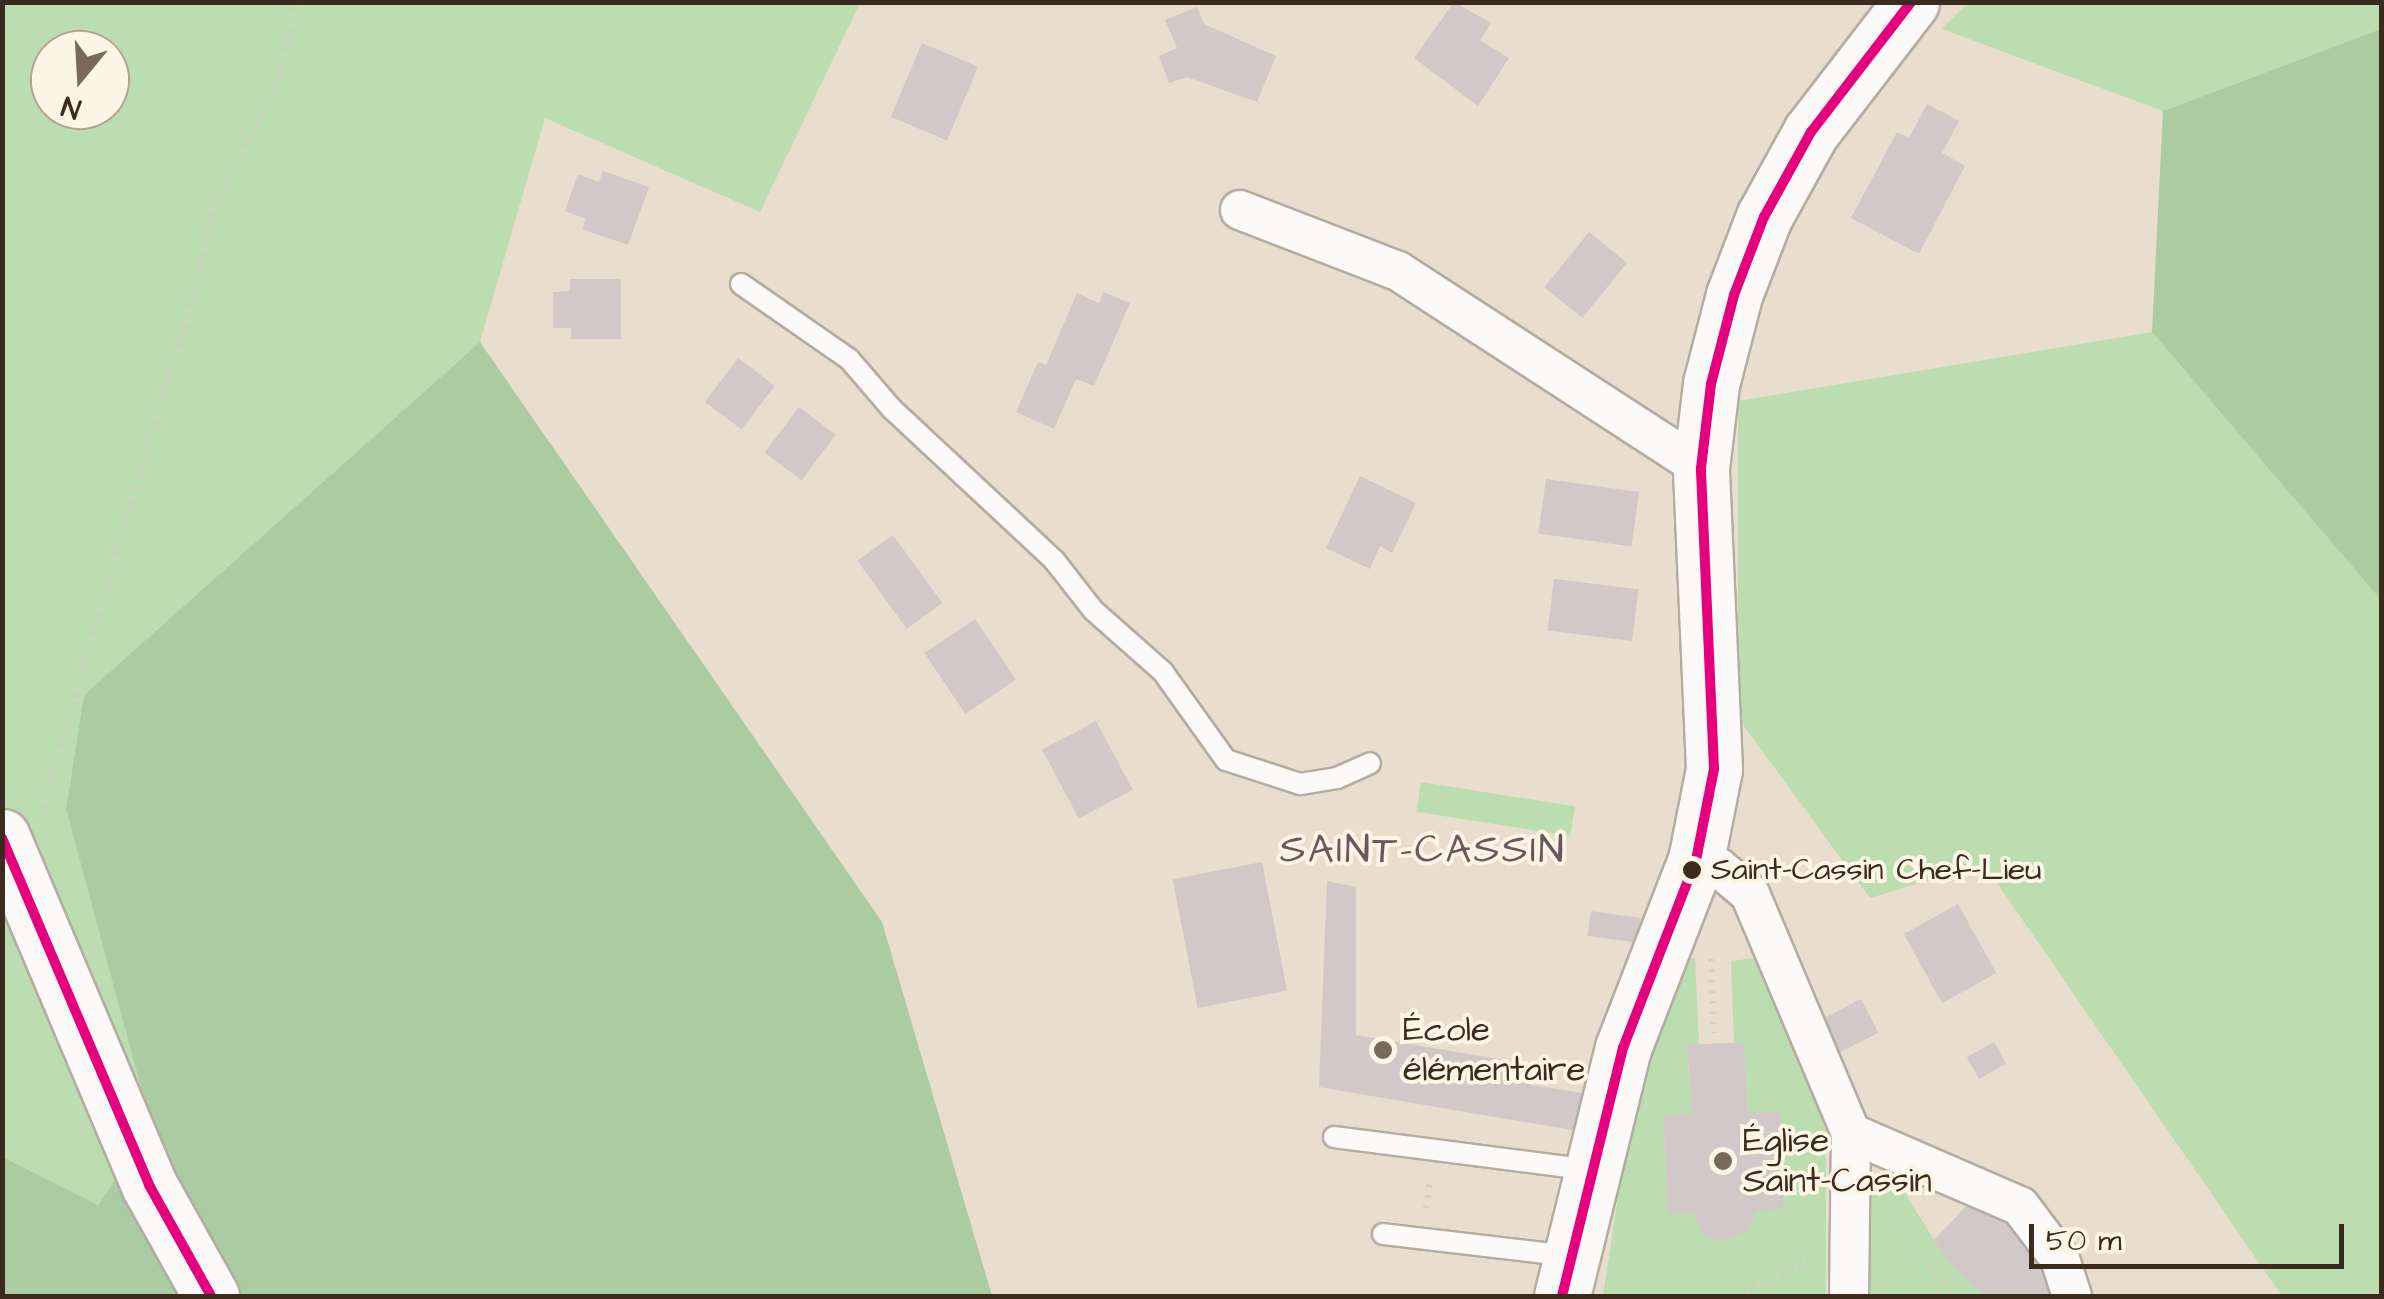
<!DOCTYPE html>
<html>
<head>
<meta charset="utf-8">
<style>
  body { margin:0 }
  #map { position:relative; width:2384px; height:1299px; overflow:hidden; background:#e9ddce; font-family:"Architects Daughter",sans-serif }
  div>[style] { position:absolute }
  .green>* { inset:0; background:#bcddaf; transform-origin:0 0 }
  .forest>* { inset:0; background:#abcba3 }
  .building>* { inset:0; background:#d2c8c8; transform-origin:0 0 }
  .path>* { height:6px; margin-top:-3px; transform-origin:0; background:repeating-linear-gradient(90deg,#d5d0cb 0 2.5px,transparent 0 10.5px) }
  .roads { filter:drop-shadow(2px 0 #b5aca1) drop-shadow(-2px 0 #b5aca1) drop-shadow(0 2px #b5aca1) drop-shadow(0 -2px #b5aca1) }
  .lane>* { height:20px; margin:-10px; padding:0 10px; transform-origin:10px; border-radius:10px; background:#fcfaf8 }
  .street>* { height:38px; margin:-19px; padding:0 19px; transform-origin:19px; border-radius:19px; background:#fcfaf8 }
  .secondary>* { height:55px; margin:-27.5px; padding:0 27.5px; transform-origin:27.5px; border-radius:27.5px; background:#fcfaf8 }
  .bus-1>* { height:10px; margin:-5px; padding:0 5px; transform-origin:5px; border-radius:5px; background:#e5007d }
  .dots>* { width:28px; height:28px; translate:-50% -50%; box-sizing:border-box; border:5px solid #fcf5e5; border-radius:50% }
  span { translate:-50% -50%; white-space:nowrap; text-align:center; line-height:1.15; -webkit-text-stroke:8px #fcf5e5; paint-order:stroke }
  .bus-label { font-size:32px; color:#3b2a1e }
  .left { translate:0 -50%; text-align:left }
  .poi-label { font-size:35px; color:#3b2a1e }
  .quarter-label { font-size:40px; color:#6b565d; letter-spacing:2.5px }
  .frame { position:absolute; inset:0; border:5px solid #3b2a1e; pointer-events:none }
  .north { position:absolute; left:30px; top:30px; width:100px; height:100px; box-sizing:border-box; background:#fcf5e5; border:2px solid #afa495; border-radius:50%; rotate:198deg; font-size:28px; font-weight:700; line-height:40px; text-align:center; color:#3b2a1e }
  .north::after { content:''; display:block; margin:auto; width:35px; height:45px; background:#78695c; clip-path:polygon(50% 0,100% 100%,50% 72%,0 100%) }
  .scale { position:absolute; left:2029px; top:1224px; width:315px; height:45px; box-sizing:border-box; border:5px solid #3b2a1e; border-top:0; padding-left:12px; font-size:30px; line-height:35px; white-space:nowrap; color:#3b2a1e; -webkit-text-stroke:8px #fcf5e5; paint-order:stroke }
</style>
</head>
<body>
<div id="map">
  <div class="green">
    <i style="clip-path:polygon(evenodd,3px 3px,860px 3px,760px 212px,545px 118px,480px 342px,84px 695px,66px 809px,153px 1128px,98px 1205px,3px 1157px,3px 3px,50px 50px,110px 50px,110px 110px,50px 110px,50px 50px)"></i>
    <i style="clip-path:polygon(1968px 3px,2381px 3px,2381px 29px,2163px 111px,1942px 29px)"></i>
    <i style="clip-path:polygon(2152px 332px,2381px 600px,2381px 1296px,2282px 1296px,1984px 864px,1870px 898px,1738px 718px,1738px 401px)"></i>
    <i style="left:1421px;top:782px;width:156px;height:30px;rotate:9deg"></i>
    <i style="clip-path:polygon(1761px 957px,1826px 1113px,1826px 1296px,1603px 1296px,1639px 1057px,1679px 960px,1695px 958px,1699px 1045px,1687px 1046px,1692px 1114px,1663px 1115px,1668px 1213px,1693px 1212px,1701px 1233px,1718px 1242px,1748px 1232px,1779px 1112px,1748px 1112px,1744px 1043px,1734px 1043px,1731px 961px)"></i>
    <i style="clip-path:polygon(1897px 1181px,1945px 1257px,1984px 1296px,1857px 1296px,1856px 1196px)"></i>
  </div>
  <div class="forest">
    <i style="clip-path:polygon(2381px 29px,2382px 29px,2381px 600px,2152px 332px,2163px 111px)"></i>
    <i style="clip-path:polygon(480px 342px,882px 922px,992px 1296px,3px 1296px,3px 1157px,98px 1205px,152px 1128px,66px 809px,84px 695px)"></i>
  </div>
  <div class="building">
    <i style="clip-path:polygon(1454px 2px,1491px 23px,1480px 40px,1509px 58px,1478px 106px,1414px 58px)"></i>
    <i style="clip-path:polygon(1197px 7px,1204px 24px,1276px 56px,1257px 102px,1187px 77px,1169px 83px,1159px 56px,1177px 48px,1165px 20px)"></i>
    <i style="left:922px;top:43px;width:61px;height:80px;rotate:23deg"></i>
    <i style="clip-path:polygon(1927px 104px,1959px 121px,1942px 153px,1965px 166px,1919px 254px,1851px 218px,1897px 132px,1909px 138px)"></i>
    <i style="clip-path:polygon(603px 171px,649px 187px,628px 245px,582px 229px,586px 219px,565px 211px,578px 174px,599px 182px)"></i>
    <i style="left:1589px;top:232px;width:49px;height:71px;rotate:39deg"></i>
    <i style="clip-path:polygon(570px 279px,621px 279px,621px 339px,571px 339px,571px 328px,553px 328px,553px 292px,570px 291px)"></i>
    <i style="clip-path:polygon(1103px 292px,1130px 303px,1094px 386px,1076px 379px,1054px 429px,1016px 412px,1038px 362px,1046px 365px,1077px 293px,1099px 303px)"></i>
    <i style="left:738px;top:358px;width:46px;height:55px;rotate:37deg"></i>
    <i style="left:799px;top:407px;width:46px;height:57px;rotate:37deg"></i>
    <i style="clip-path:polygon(1360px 476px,1416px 503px,1392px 553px,1380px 546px,1370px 569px,1326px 548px)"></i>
    <i style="left:1546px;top:479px;width:94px;height:55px;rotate:8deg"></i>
    <i style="left:893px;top:535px;width:84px;height:44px;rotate:54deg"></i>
    <i style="left:1554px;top:579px;width:85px;height:52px;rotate:7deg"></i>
    <i style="left:975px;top:619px;width:73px;height:61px;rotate:56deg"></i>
    <i style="left:1096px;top:721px;width:78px;height:61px;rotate:62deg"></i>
    <i style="left:1262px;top:862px;width:131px;height:91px;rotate:79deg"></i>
    <i style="clip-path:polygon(1327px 881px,1356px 887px,1356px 1035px,1533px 1065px,1531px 1085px,1596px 1095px,1590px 1133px,1319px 1087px)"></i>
    <i style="left:1958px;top:904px;width:79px;height:62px;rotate:61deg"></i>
    <i style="left:1591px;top:911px;width:50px;height:25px;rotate:8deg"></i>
    <i style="left:1861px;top:999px;width:38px;height:47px;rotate:63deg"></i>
    <i style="clip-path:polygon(1744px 1042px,1748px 1112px,1780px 1112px,1783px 1208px,1756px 1212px,1748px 1232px,1718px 1242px,1701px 1233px,1693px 1212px,1668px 1214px,1663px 1115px,1692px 1114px,1687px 1045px)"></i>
    <i style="left:1994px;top:1042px;width:25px;height:31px;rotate:61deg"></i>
    <i style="clip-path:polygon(1974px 1198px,2040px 1253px,2058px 1290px,2048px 1296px,1984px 1296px,1945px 1257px,1934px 1240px)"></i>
  </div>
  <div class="path">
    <i style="left:42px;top:812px;width:448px;rotate:-73.9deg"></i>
    <i style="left:166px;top:381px;width:41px;rotate:-67.2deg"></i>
    <i style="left:182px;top:343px;width:139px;rotate:-76.7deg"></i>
    <i style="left:214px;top:208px;width:136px;rotate:-62.9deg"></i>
    <i style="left:276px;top:87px;width:88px;rotate:-76.1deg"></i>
    <i style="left:1711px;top:959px;width:74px;rotate:87.7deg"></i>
    <i style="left:1426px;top:1208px;width:27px;rotate:-82deg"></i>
    <i style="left:1891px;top:1214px;width:96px;rotate:53deg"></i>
    <i style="left:1885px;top:1293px;width:69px;rotate:2.5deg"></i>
    <i style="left:1738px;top:1296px;width:84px;rotate:-26.3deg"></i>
  </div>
  <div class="roads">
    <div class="lane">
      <i style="left:741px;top:284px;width:131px;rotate:34.8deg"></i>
      <i style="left:849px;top:359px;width:66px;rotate:49.3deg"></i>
      <i style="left:892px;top:409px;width:221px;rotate:43deg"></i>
      <i style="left:1054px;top:560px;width:63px;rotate:52deg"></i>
      <i style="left:1093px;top:610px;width:94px;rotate:41.5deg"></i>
      <i style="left:1163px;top:672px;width:108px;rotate:54.4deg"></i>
      <i style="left:1226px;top:760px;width:78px;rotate:18deg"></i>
      <i style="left:1300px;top:784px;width:37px;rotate:-9deg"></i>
      <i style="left:1337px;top:778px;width:36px;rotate:-24deg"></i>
      <i style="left:1334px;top:1137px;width:260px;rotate:7.3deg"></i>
      <i style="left:1383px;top:1234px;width:188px;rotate:6.7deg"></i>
    </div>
    <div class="street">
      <i style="left:1240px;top:210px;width:169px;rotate:21.1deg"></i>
      <i style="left:1398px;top:271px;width:361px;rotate:33deg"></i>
      <i style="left:1696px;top:860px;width:24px;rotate:19deg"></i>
      <i style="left:1719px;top:868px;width:40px;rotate:40deg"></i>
      <i style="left:1750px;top:894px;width:259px;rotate:67.1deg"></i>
      <i style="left:1851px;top:1133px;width:184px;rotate:23.4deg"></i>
      <i style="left:2020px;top:1206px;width:66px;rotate:53deg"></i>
      <i style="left:2060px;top:1259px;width:39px;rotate:72deg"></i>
      <i style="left:1849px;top:1296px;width:163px;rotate:-89.3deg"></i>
    </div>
    <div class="secondary">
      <i style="left:2px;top:837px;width:378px;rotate:67.1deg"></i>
      <i style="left:149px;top:1185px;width:127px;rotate:60.8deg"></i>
      <i style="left:1562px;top:1296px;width:255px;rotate:-76.2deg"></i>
      <i style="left:1623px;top:1048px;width:202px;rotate:-68.8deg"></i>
      <i style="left:1696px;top:860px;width:93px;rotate:-78.8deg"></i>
      <i style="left:1714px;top:769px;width:301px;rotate:-92.5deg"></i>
      <i style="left:1701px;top:468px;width:85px;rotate:-83.2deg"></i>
      <i style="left:1711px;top:384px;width:92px;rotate:-75.5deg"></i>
      <i style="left:1734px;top:295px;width:84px;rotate:-69deg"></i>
      <i style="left:1764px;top:217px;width:97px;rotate:-61.1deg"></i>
      <i style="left:1811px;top:132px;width:164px;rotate:-52.4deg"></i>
    </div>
  </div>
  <div class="bus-1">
    <i style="left:2px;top:838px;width:377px;rotate:67deg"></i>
    <i style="left:149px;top:1185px;width:127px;rotate:60.8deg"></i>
    <i style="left:1562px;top:1296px;width:255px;rotate:-76.2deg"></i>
    <i style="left:1623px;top:1048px;width:202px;rotate:-68.8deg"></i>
    <i style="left:1696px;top:860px;width:93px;rotate:-78.8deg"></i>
    <i style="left:1714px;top:769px;width:301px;rotate:-92.5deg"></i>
    <i style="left:1701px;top:468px;width:85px;rotate:-83.2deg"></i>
    <i style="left:1711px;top:384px;width:92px;rotate:-75.5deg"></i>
    <i style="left:1734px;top:295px;width:84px;rotate:-69deg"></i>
    <i style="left:1764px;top:217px;width:97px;rotate:-61.1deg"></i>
    <i style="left:1811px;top:132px;width:164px;rotate:-52.4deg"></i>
  </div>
  <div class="dots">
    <i style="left:1692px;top:870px;background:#3b2a1e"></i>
    <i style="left:1383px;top:1050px;background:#78695c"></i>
    <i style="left:1723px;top:1161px;background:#78695c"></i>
  </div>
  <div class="bus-label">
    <span class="left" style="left:1711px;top:870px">Saint-Cassin Chef-Lieu</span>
  </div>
  <div class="poi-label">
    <span class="left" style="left:1403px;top:1050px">École<br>élémentaire</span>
    <span class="left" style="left:1743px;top:1161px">Église<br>Saint-Cassin</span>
  </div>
  <div class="quarter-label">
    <span style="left:1423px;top:851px">SAINT-CASSIN</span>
  </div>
  <div class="frame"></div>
  <div class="north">N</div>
  <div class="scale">50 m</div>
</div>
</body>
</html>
